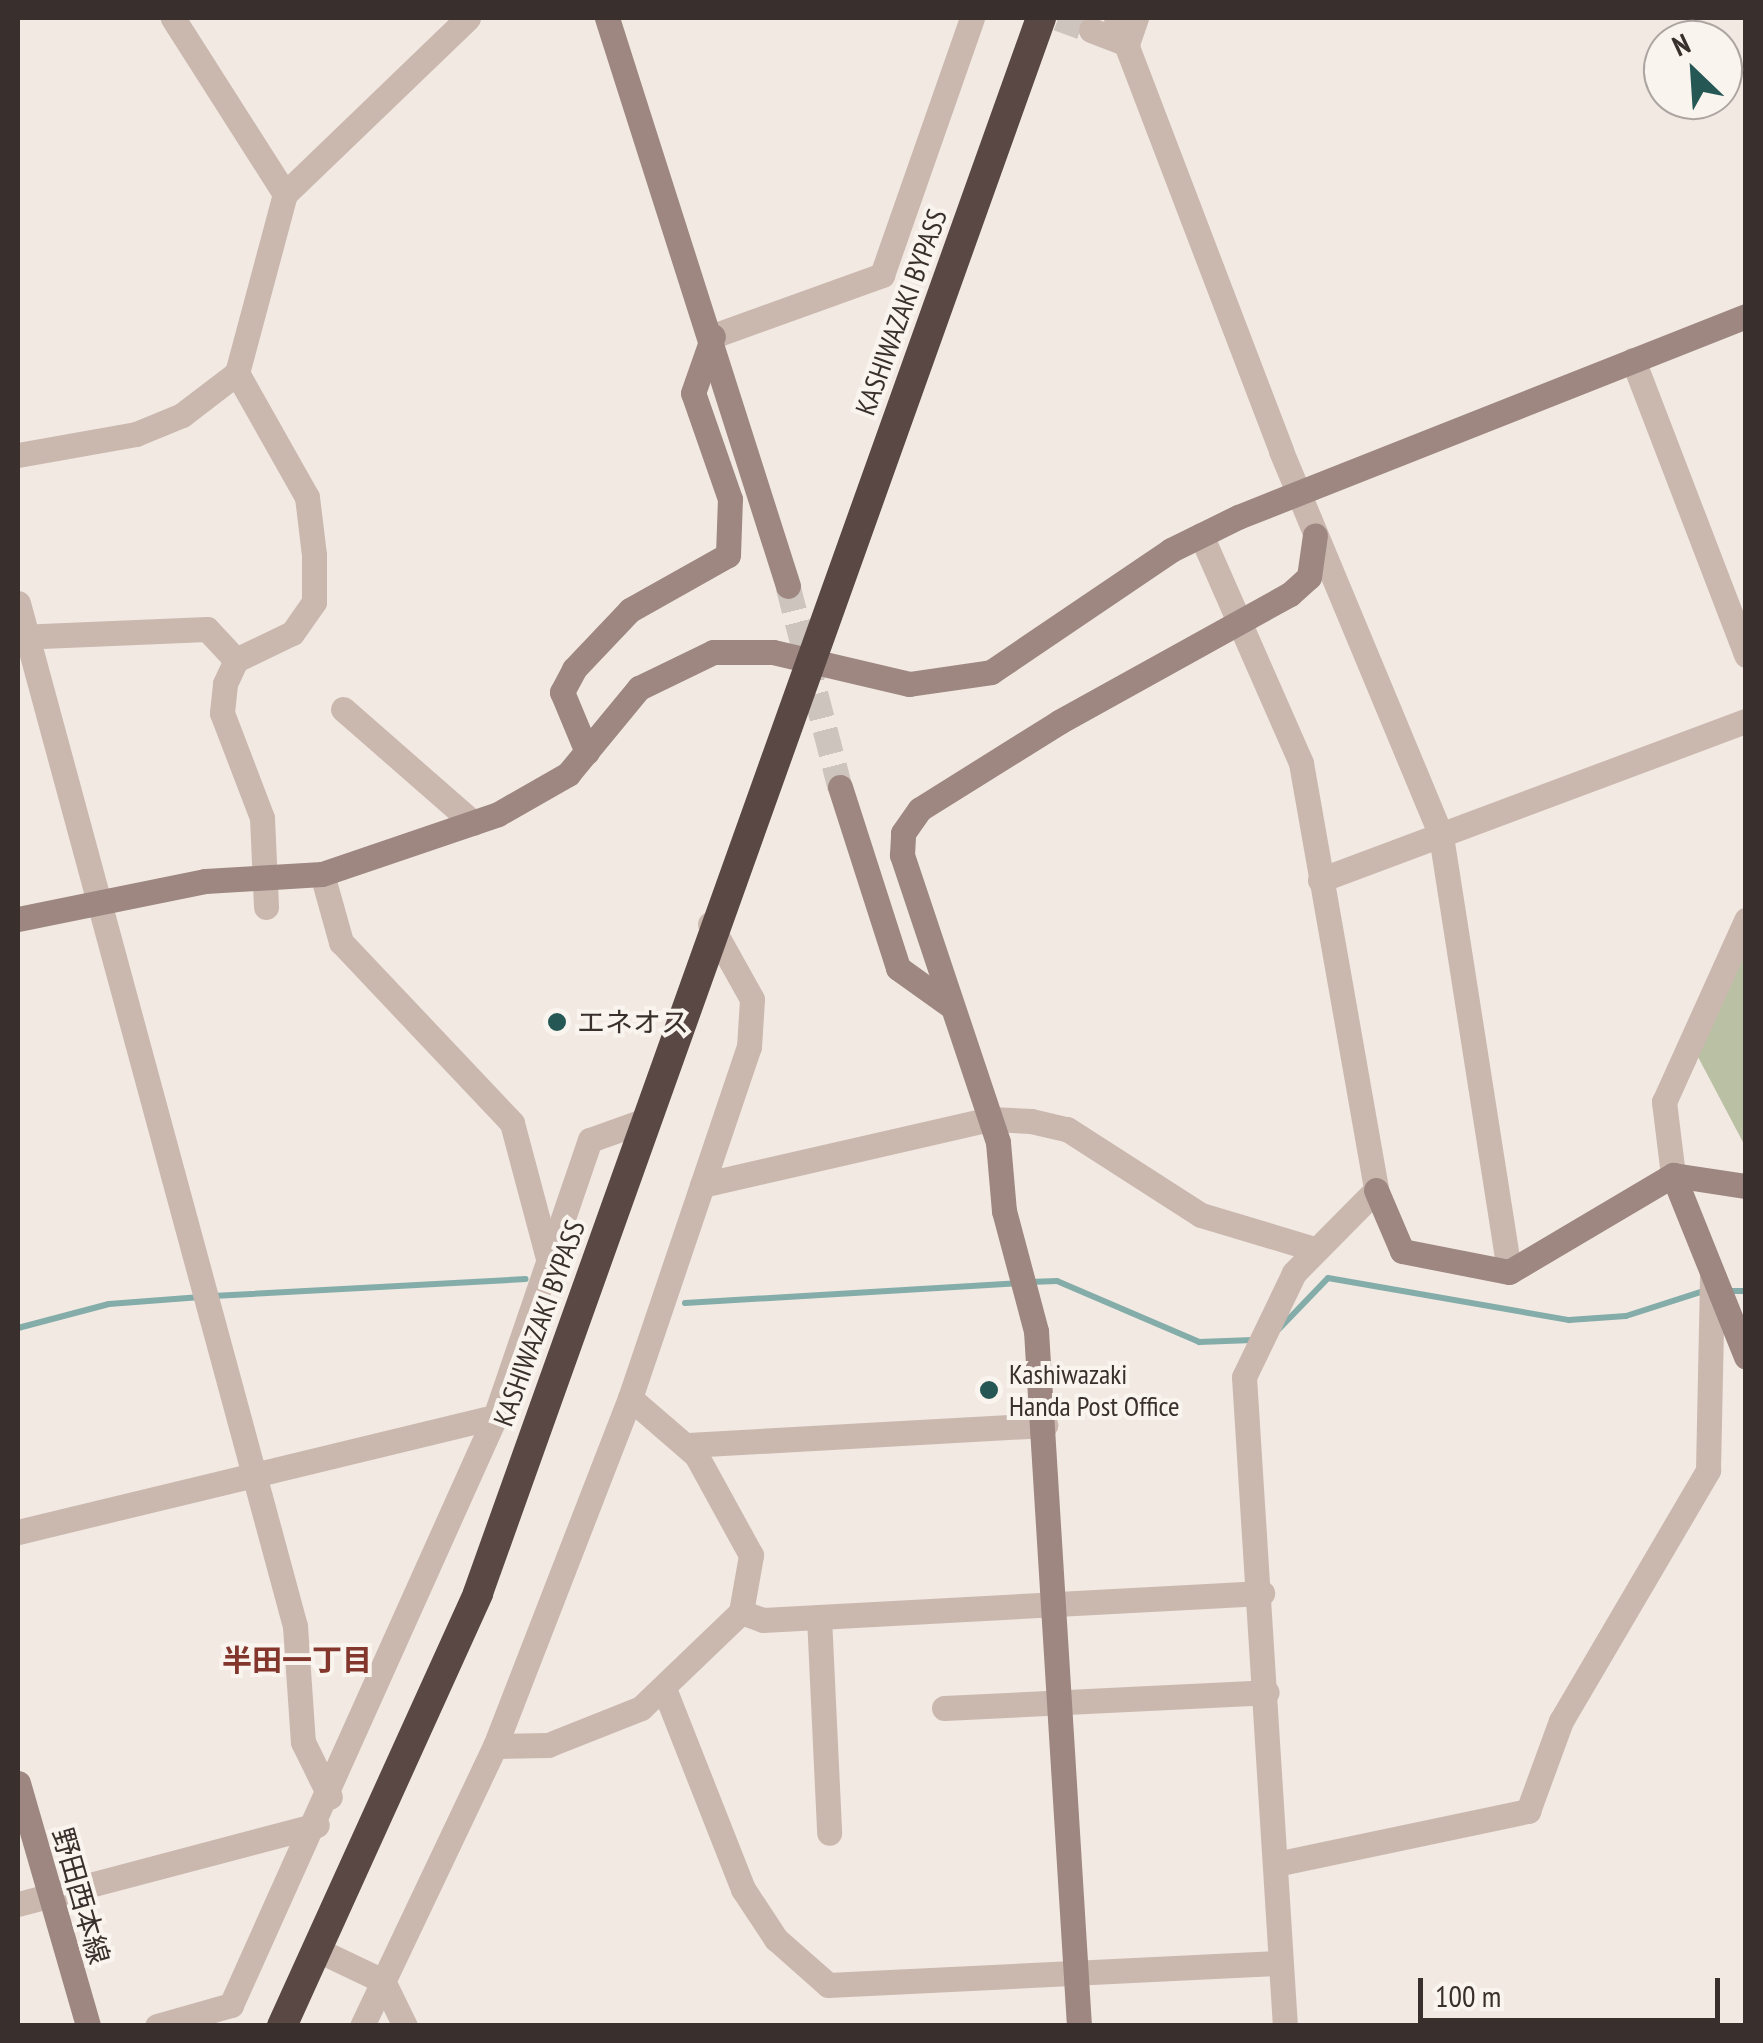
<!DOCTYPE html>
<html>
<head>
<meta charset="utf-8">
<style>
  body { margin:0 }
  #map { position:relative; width:1763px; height:2043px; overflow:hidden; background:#f2e9e3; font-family:"PT Sans Narrow","Noto Sans JP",sans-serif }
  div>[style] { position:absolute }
  .green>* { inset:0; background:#bac0a3 }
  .stream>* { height:6px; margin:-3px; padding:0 3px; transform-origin:3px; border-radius:3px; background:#84adaa }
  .street-tunnel>* { height:25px; margin-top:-12.5px; transform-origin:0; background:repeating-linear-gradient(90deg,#cdc4be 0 25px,transparent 0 37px) }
  .secondary-tunnel>* { height:25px; margin-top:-12.5px; transform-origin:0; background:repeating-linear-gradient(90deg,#cdc4be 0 25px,transparent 0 37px) }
  .street>* { height:25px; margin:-12.5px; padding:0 12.5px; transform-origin:12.5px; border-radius:12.5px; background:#cab8af }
  .secondary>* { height:25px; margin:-12.5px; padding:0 12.5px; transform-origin:12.5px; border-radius:12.5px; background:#9d8780 }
  .highway>* { height:30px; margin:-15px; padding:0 15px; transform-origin:15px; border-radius:15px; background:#594844 }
  .dots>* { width:28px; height:28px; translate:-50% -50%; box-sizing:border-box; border:5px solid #faf4ef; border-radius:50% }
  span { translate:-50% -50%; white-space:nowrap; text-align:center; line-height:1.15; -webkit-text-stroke:8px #faf4ef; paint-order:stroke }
  .street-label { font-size:28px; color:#392f2c }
  .poi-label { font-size:28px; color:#392f2c }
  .left { translate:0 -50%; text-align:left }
  .neighbourhood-label { font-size:30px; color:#82362c; font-weight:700 }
  .frame { position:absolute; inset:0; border:20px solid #392f2c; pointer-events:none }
  .north { position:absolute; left:1643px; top:20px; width:100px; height:100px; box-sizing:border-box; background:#faf4ef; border:2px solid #ada5a1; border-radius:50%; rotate:335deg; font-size:28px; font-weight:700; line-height:40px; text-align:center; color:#392f2c }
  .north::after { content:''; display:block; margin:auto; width:35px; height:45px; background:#255855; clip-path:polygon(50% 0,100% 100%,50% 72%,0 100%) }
  .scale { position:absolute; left:1418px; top:1978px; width:302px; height:45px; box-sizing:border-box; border:5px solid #392f2c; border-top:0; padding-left:12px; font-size:30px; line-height:35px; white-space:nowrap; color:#392f2c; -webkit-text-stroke:8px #faf4ef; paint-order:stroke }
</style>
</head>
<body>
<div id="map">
  <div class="green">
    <i style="clip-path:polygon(1745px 915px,1745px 1146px,1697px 1055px)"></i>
  </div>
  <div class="stream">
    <i style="left:1029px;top:1282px;width:28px;rotate:-2deg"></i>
    <i style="left:1057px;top:1281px;width:155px;rotate:23.2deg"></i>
    <i style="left:1199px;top:1342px;width:54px;rotate:-2.1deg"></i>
    <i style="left:1727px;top:1291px;width:19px"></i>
    <i style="left:213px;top:1296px;width:313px;rotate:-3.1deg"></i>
    <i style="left:685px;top:1303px;width:333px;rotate:-3.4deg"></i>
    <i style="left:18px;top:1328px;width:94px;rotate:-14.8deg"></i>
    <i style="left:109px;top:1304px;width:92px;rotate:-4.4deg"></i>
    <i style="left:1278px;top:1330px;width:72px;rotate:-46.1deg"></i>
    <i style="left:1328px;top:1278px;width:245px;rotate:9.9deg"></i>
    <i style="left:1569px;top:1320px;width:57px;rotate:-4deg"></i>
    <i style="left:1626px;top:1316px;width:82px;rotate:-17.8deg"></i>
  </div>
  <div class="street-tunnel">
    <i style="left:1058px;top:18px;width:35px;rotate:20deg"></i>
  </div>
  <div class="secondary-tunnel">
    <i style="left:788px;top:586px;width:208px;rotate:75.5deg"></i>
  </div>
  <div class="street">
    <i style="left:1116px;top:18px;width:463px;rotate:69.1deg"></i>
    <i style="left:1281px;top:451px;width:417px;rotate:67.4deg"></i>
    <i style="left:1441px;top:836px;width:441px;rotate:81.1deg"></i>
    <i style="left:1091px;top:30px;width:39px;rotate:21deg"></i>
    <i style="left:1127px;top:44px;width:28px;rotate:-71deg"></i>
    <i style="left:285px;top:194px;width:254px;rotate:-43.9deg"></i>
    <i style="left:713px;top:336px;width:180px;rotate:-19.8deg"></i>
    <i style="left:882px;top:275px;width:272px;rotate:-70.7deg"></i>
    <i style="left:1633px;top:360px;width:316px;rotate:69deg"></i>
    <i style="left:237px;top:373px;width:142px;rotate:60.6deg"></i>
    <i style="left:307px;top:497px;width:58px;rotate:83.1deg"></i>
    <i style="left:314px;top:555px;width:47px;rotate:90deg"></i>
    <i style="left:314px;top:602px;width:38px;rotate:125deg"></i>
    <i style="left:292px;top:633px;width:62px;rotate:154.3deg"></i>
    <i style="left:236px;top:660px;width:26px;rotate:115deg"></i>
    <i style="left:225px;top:684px;width:29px;rotate:96deg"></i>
    <i style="left:222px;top:713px;width:112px;rotate:69.1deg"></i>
    <i style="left:262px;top:818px;width:89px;rotate:87.4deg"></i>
    <i style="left:18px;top:455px;width:120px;rotate:-10.1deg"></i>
    <i style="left:136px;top:434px;width:50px;rotate:-22.4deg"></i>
    <i style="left:182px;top:415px;width:69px;rotate:-37.4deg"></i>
    <i style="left:237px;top:373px;width:185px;rotate:-75deg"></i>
    <i style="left:285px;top:194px;width:209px;rotate:-122.5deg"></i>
    <i style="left:1201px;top:535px;width:249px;rotate:66.3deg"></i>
    <i style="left:1301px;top:763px;width:434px;rotate:80deg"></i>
    <i style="left:1376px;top:1190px;width:117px;rotate:134.7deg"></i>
    <i style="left:1294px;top:1273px;width:115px;rotate:115.7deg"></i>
    <i style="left:1244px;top:1377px;width:650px;rotate:86.39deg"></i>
    <i style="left:18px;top:603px;width:1060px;rotate:74.85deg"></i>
    <i style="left:295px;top:1626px;width:116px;rotate:86.1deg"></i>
    <i style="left:303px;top:1742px;width:61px;rotate:63.9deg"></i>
    <i style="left:18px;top:637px;width:189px;rotate:-2.4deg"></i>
    <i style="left:207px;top:629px;width:42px;rotate:46.9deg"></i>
    <i style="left:343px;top:709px;width:173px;rotate:41.2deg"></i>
    <i style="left:322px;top:874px;width:71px;rotate:74.4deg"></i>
    <i style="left:341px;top:942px;width:249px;rotate:46.6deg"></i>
    <i style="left:512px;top:1123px;width:140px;rotate:75.1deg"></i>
    <i style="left:1320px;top:880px;width:455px;rotate:-20.5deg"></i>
    <i style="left:1673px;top:1175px;width:74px;rotate:-97deg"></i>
    <i style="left:1664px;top:1102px;width:200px;rotate:-65.7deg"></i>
    <i style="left:702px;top:1185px;width:295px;rotate:-12.9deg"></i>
    <i style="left:990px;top:1119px;width:41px;rotate:2.8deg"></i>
    <i style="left:1031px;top:1121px;width:37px;rotate:13deg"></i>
    <i style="left:1067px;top:1129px;width:159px;rotate:32.7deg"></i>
    <i style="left:1201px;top:1215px;width:118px;rotate:16.7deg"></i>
    <i style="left:688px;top:1445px;width:358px;rotate:-3.2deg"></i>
    <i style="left:18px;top:1532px;width:491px;rotate:-13.6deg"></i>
    <i style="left:741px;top:1612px;width:23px;rotate:20deg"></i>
    <i style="left:763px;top:1620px;width:500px;rotate:-3.1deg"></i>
    <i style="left:819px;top:1617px;width:216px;rotate:87.3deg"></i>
    <i style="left:665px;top:1691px;width:213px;rotate:68.5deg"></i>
    <i style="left:743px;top:1889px;width:60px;rotate:56.6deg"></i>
    <i style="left:776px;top:1939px;width:69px;rotate:41.5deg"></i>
    <i style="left:828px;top:1985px;width:452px;rotate:-2.8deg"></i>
    <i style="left:944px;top:1708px;width:323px;rotate:-2.8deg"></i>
    <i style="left:495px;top:1746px;width:53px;rotate:-1.1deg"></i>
    <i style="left:548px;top:1745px;width:100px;rotate:-21.7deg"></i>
    <i style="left:641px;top:1708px;width:139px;rotate:-43.8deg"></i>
    <i style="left:741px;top:1612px;width:58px;rotate:-80deg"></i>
    <i style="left:751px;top:1555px;width:114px;rotate:-118.8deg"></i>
    <i style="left:696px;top:1455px;width:87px;rotate:-139.2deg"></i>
    <i style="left:1276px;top:1864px;width:258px;rotate:-11.9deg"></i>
    <i style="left:1528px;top:1811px;width:96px;rotate:-69.9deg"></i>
    <i style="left:1561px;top:1721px;width:291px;rotate:-59.6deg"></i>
    <i style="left:1708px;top:1470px;width:194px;rotate:-88.8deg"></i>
    <i style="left:18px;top:1904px;width:309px;rotate:-14.8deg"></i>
    <i style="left:322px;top:1952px;width:68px;rotate:25.4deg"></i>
    <i style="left:383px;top:1981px;width:50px;rotate:63.9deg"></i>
    <i style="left:157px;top:2026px;width:77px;rotate:-15.8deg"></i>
    <i style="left:231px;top:2005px;width:645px;rotate:-65.82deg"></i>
    <i style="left:495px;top:1417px;width:293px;rotate:-71.1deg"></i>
    <i style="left:590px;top:1140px;width:59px;rotate:-19.7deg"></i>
    <i style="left:362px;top:2026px;width:310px;rotate:-64.6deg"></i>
    <i style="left:495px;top:1746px;width:373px;rotate:-68.8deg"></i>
    <i style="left:630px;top:1398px;width:371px;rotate:-71.3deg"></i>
    <i style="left:749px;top:1047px;width:48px;rotate:-86.4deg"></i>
    <i style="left:752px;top:999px;width:86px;rotate:-119.2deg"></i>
  </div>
  <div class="secondary">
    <i style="left:607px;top:18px;width:596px;rotate:72.32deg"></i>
    <i style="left:587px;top:752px;width:65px;rotate:-112.6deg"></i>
    <i style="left:562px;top:692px;width:26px;rotate:-62deg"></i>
    <i style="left:574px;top:669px;width:81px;rotate:-46.5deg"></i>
    <i style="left:630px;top:610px;width:112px;rotate:-29.3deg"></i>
    <i style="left:728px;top:555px;width:56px;rotate:-88deg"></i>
    <i style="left:730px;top:499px;width:112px;rotate:-109.2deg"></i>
    <i style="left:693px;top:393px;width:60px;rotate:-70.7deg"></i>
    <i style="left:840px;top:787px;width:190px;rotate:72.2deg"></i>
    <i style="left:898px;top:968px;width:65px;rotate:35.6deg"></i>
    <i style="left:18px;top:919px;width:191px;rotate:-11.5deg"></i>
    <i style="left:205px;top:881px;width:117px;rotate:-3.4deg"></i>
    <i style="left:322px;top:874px;width:186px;rotate:-18.8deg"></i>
    <i style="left:498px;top:814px;width:81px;rotate:-29.7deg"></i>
    <i style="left:568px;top:774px;width:112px;rotate:-50.5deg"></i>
    <i style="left:639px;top:688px;width:82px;rotate:-25.9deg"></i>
    <i style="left:713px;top:652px;width:60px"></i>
    <i style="left:773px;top:652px;width:140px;rotate:13.2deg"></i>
    <i style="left:909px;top:684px;width:83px;rotate:-8.3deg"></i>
    <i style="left:991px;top:672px;width:217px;rotate:-34.1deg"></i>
    <i style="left:1171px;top:550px;width:75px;rotate:-26.2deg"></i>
    <i style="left:1238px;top:517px;width:546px;rotate:-21.59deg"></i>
    <i style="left:1673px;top:1175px;width:196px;rotate:68.1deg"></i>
    <i style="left:1376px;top:1190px;width:66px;rotate:66.9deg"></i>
    <i style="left:1402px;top:1251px;width:109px;rotate:11.1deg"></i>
    <i style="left:1509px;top:1272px;width:191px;rotate:-30.6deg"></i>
    <i style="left:1673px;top:1175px;width:74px;rotate:8.6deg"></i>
    <i style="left:18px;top:1783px;width:253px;rotate:73.9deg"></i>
    <i style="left:1079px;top:2026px;width:696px;rotate:-93.54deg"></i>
    <i style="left:1036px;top:1331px;width:124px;rotate:-104.9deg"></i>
    <i style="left:1004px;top:1211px;width:69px;rotate:-95deg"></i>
    <i style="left:998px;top:1142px;width:303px;rotate:-108.5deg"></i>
    <i style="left:902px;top:855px;width:22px;rotate:-87deg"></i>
    <i style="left:903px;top:833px;width:29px;rotate:-55deg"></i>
    <i style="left:920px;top:809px;width:164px;rotate:-32deg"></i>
    <i style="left:1059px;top:722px;width:264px;rotate:-29deg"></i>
    <i style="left:1290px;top:594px;width:25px;rotate:-42deg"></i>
    <i style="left:1309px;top:577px;width:42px;rotate:-81.9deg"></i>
  </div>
  <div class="highway">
    <i style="left:282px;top:2026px;width:475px;rotate:-65.6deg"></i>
    <i style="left:478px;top:1593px;width:1673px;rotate:-70.33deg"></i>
  </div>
  <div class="dots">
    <i style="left:557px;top:1022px;background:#255855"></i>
    <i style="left:989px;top:1390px;background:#255855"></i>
  </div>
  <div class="street-label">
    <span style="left:901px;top:312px;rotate:-70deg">KASHIWAZAKI BYPASS</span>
    <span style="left:539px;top:1323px;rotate:-70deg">KASHIWAZAKI BYPASS</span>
    <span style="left:81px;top:1896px;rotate:74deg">野田西本線</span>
  </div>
  <div class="poi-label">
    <span class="left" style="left:577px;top:1022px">エネオス</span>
    <span class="left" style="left:1009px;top:1390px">Kashiwazaki<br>Handa Post Office</span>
  </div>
  <div class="neighbourhood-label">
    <span style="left:297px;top:1660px">半田一丁目</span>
  </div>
  <div class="frame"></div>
  <div class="north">N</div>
  <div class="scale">100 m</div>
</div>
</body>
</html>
